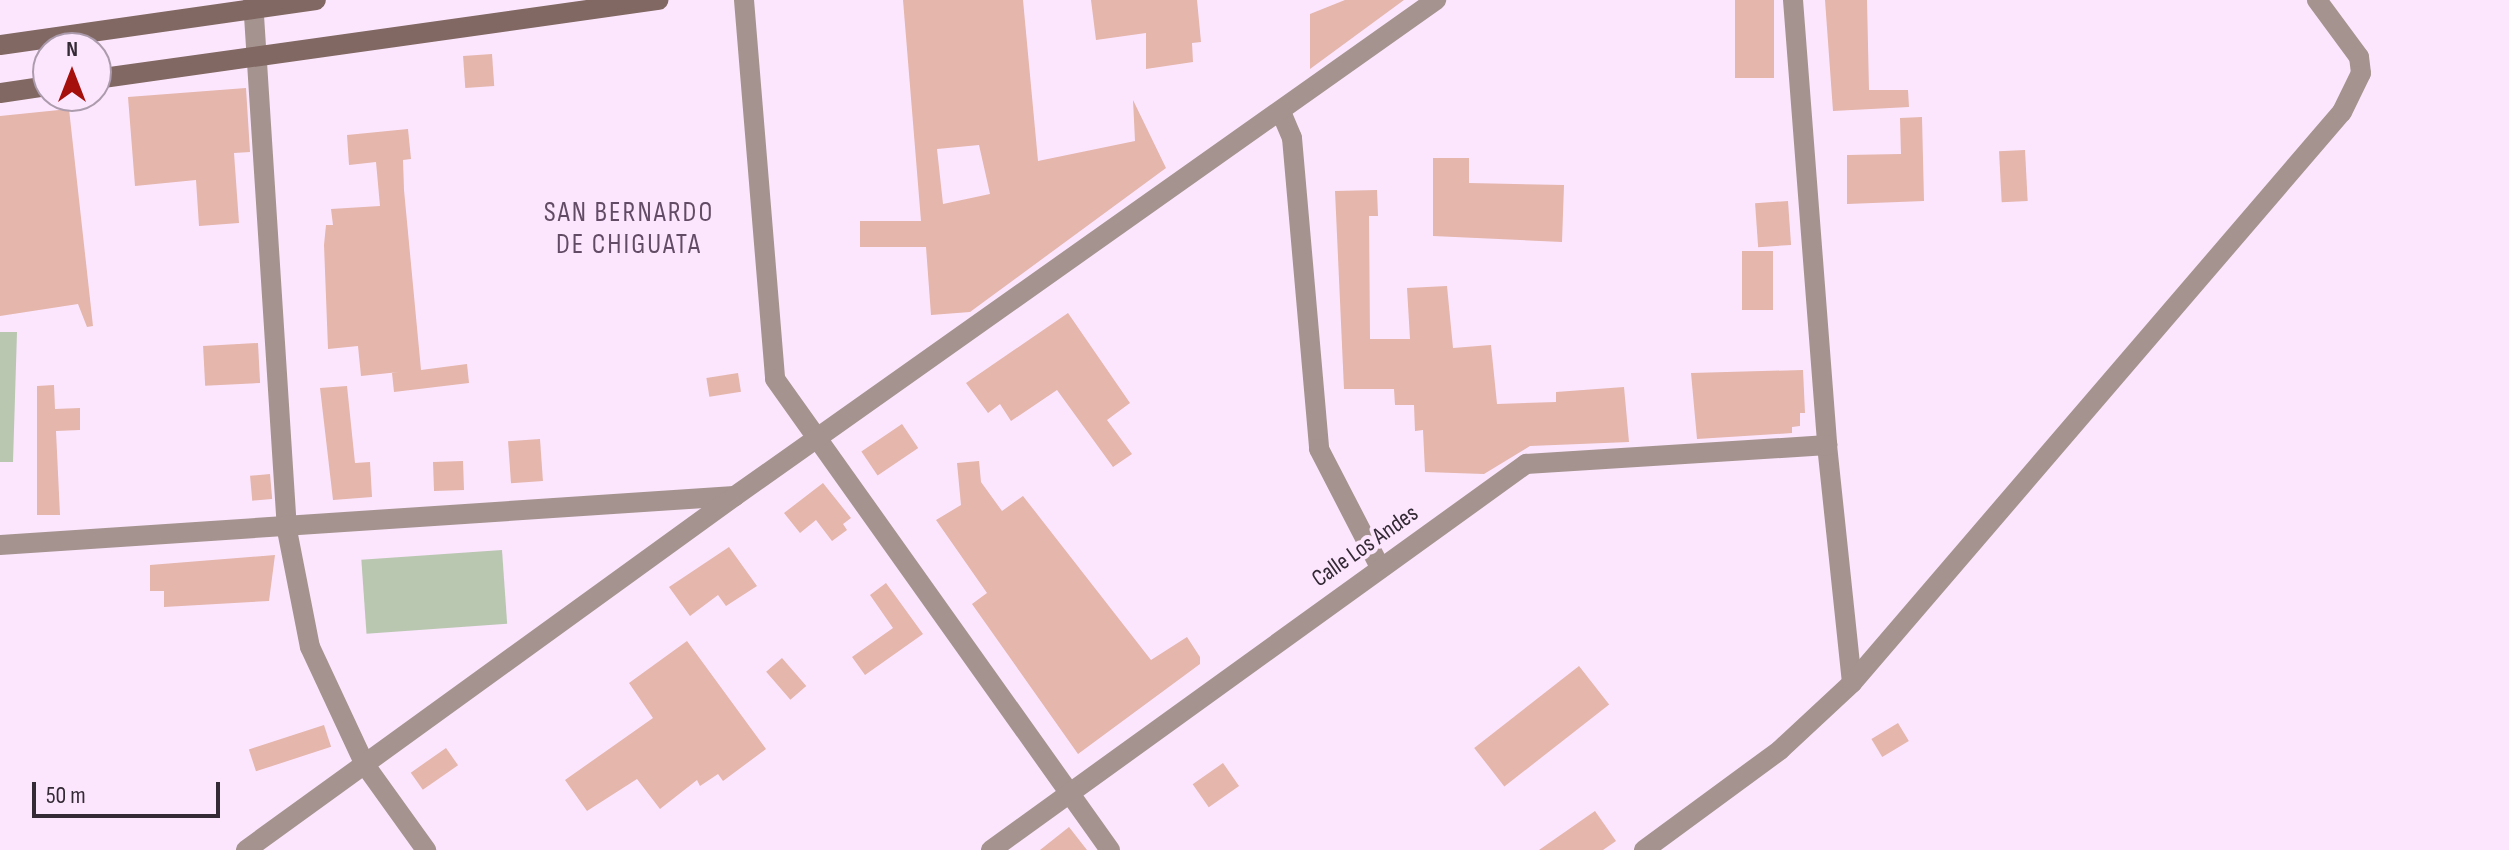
<!DOCTYPE html>
<html>
<head>
<meta charset="utf-8">
<style>
  body { margin:0 }
  #map { position:relative; width:2509px; height:850px; overflow:hidden; background:#fce6fd; font-family:"Sofia Sans Condensed",sans-serif }
  div>[style] { position:absolute }
  .green>* { inset:0; background:#b9c7b1; transform-origin:0 0 }
  .building>* { inset:0; background:#e4b6ac; transform-origin:0 0 }
  .street>* { height:20px; margin:-10px; padding:0 10px; transform-origin:10px; border-radius:10px; background:#a5938f }
  .secondary>* { height:20px; margin:-10px; padding:0 10px; transform-origin:10px; border-radius:10px; background:#816862 }
  span { translate:-50% -50%; white-space:nowrap; text-align:center; line-height:1.15; -webkit-text-stroke:8px #fce6fd; paint-order:stroke }
  .street-label { font-size:24px; color:#342a35 }
  .quarter-label { font-size:28px; color:#624b64; letter-spacing:2px }
  .north { position:absolute; left:32px; top:32px; width:80px; height:80px; box-sizing:border-box; background:#fce6fd; border:2px solid #ac9bad; border-radius:50%; rotate:0deg; font-size:22px; font-weight:700; line-height:32px; text-align:center; color:#342a35 }
  .north::after { content:''; display:block; margin:auto; width:28px; height:36px; background:#a5100d; clip-path:polygon(50% 0,100% 100%,50% 72%,0 100%) }
  .scale { position:absolute; left:32px; top:782px; width:188px; height:36px; box-sizing:border-box; border:4px solid #342a35; border-top:0; padding-left:10px; font-size:24px; line-height:28px; white-space:nowrap; color:#342a35; -webkit-text-stroke:6px #fce6fd; paint-order:stroke }
</style>
</head>
<body>
<div id="map">
  <div class="green">
    <i style="clip-path:polygon(0 332px,17px 332px,13px 462px,0 462px)"></i>
    <i style="left:502px;top:550px;width:74px;height:141px;rotate:86deg"></i>
  </div>
  <div class="building">
    <i style="clip-path:polygon(evenodd,903px 0,1023px 0,1038px 161px,1135px 141px,1133px 100px,1166px 168px,970px 312px,931px 315px,926px 247px,860px 247px,860px 221px,921px 221px,903px 0,979px 145px,990px 194px,943px 204px,937px 149px,979px 145px)"></i>
    <i style="clip-path:polygon(1091px 0,1197px 0,1201px 42px,1192px 43px,1193px 62px,1146px 69px,1146px 33px,1096px 40px)"></i>
    <i style="clip-path:polygon(1345px 0,1404px 0,1310px 69px,1310px 14px)"></i>
    <i style="left:1735px;top:0;width:39px;height:78px"></i>
    <i style="clip-path:polygon(1825px 0,1867px 0,1869px 90px,1908px 90px,1909px 107px,1833px 111px)"></i>
    <i style="left:492px;top:54px;width:32px;height:29px;rotate:86deg"></i>
    <i style="clip-path:polygon(246px 88px,250px 152px,234px 153px,239px 223px,199px 226px,196px 180px,135px 186px,128px 97px)"></i>
    <i style="clip-path:polygon(69px 109px,93px 326px,87px 327px,78px 304px,0 316px,0 116px)"></i>
    <i style="clip-path:polygon(1922px 117px,1924px 201px,1847px 204px,1847px 155px,1901px 154px,1900px 118px)"></i>
    <i style="clip-path:polygon(408px 129px,411px 159px,403px 160px,404px 190px,421px 370px,467px 364px,469px 383px,394px 392px,392px 373px,399px 372px,361px 376px,358px 346px,328px 349px,324px 245px,326px 225px,333px 225px,331px 209px,380px 206px,376px 162px,349px 165px,347px 135px)"></i>
    <i style="left:2025px;top:150px;width:51px;height:26px;rotate:87deg"></i>
    <i style="clip-path:polygon(1433px 158px,1469px 158px,1469px 183px,1564px 185px,1562px 242px,1433px 236px)"></i>
    <i style="clip-path:polygon(1377px 190px,1378px 216px,1369px 216px,1370px 339px,1410px 339px,1407px 288px,1447px 286px,1453px 348px,1491px 345px,1497px 404px,1556px 402px,1556px 392px,1624px 387px,1629px 442px,1530px 446px,1484px 474px,1425px 472px,1423px 430px,1415px 431px,1414px 405px,1395px 405px,1394px 389px,1344px 389px,1335px 191px)"></i>
    <i style="left:1788px;top:201px;width:44px;height:33px;rotate:86deg"></i>
    <i style="left:1742px;top:251px;width:31px;height:59px"></i>
    <i style="clip-path:polygon(1068px 313px,1130px 403px,1107px 420px,1132px 454px,1113px 467px,1057px 390px,1011px 421px,1000px 404px,988px 413px,966px 383px)"></i>
    <i style="left:258px;top:343px;width:40px;height:55px;rotate:87deg"></i>
    <i style="clip-path:polygon(1803px 370px,1805px 413px,1800px 413px,1800px 426px,1792px 427px,1792px 433px,1697px 439px,1691px 373px)"></i>
    <i style="left:738px;top:373px;width:19px;height:32px;rotate:81deg"></i>
    <i style="clip-path:polygon(54px 385px,55px 409px,80px 408px,80px 430px,56px 431px,60px 515px,37px 515px,37px 386px)"></i>
    <i style="clip-path:polygon(347px 386px,355px 463px,370px 462px,372px 497px,333px 500px,320px 388px)"></i>
    <i style="left:902px;top:424px;width:29px;height:49px;rotate:56deg"></i>
    <i style="left:540px;top:439px;width:42px;height:32px;rotate:86deg"></i>
    <i style="left:463px;top:461px;width:29px;height:30px;rotate:88deg"></i>
    <i style="clip-path:polygon(979px 461px,981px 482px,1002px 511px,1023px 496px,1151px 660px,1187px 637px,1200px 657px,1200px 664px,1078px 754px,972px 604px,987px 593px,936px 520px,961px 505px,957px 463px)"></i>
    <i style="left:270px;top:474px;width:25px;height:20px;rotate:85deg"></i>
    <i style="clip-path:polygon(823px 483px,851px 518px,843px 524px,847px 530px,832px 541px,816px 520px,800px 533px,784px 513px)"></i>
    <i style="clip-path:polygon(729px 547px,757px 586px,726px 606px,718px 595px,690px 616px,669px 587px)"></i>
    <i style="clip-path:polygon(275px 555px,269px 601px,164px 607px,164px 591px,150px 591px,150px 565px)"></i>
    <i style="clip-path:polygon(886px 583px,923px 634px,865px 675px,852px 657px,893px 628px,870px 595px)"></i>
    <i style="clip-path:polygon(687px 641px,766px 749px,723px 781px,718px 774px,700px 786px,697px 780px,660px 809px,637px 779px,587px 811px,565px 780px,653px 718px,629px 683px)"></i>
    <i style="left:782px;top:658px;width:37px;height:21px;rotate:49deg"></i>
    <i style="left:1579px;top:666px;width:49px;height:133px;rotate:52deg"></i>
    <i style="left:1898px;top:723px;width:21px;height:31px;rotate:59deg"></i>
    <i style="left:324px;top:725px;width:23px;height:79px;rotate:72deg"></i>
    <i style="left:446px;top:748px;width:21px;height:43px;rotate:55deg"></i>
    <i style="left:1223px;top:763px;width:28px;height:37px;rotate:55deg"></i>
    <i style="clip-path:polygon(1595px 811px,1616px 841px,1603px 850px,1539px 850px)"></i>
    <i style="clip-path:polygon(1069px 827px,1087px 850px,1040px 850px)"></i>
  </div>
  <div class="street">
    <i style="left:253px;top:0;width:531px;rotate:86.33deg"></i>
    <i style="left:287px;top:530px;width:119px;rotate:78.9deg"></i>
    <i style="left:310px;top:647px;width:130px;rotate:65deg"></i>
    <i style="left:365px;top:765px;width:105px;rotate:54.3deg"></i>
    <i style="left:744px;top:0;width:380px;rotate:85.3deg"></i>
    <i style="left:775px;top:379px;width:578px;rotate:54.58deg"></i>
    <i style="left:1793px;top:0;width:446px;rotate:85.6deg"></i>
    <i style="left:1827px;top:445px;width:239px;rotate:84deg"></i>
    <i style="left:1281px;top:112px;width:28px;rotate:67deg"></i>
    <i style="left:1292px;top:138px;width:312px;rotate:85deg"></i>
    <i style="left:1319px;top:449px;width:133px;rotate:62.7deg"></i>
    <i style="left:0;top:545px;width:736px;rotate:-3.82deg"></i>
    <i style="left:246px;top:850px;width:604px;rotate:-35.9deg"></i>
    <i style="left:735px;top:496px;width:859px;rotate:-35.28deg"></i>
    <i style="left:991px;top:850px;width:660px;rotate:-35.81deg"></i>
    <i style="left:1526px;top:464px;width:302px;rotate:-3.6deg"></i>
    <i style="left:1644px;top:850px;width:169px;rotate:-36.3deg"></i>
    <i style="left:1780px;top:750px;width:98px;rotate:-42.9deg"></i>
    <i style="left:1852px;top:683px;width:752px;rotate:-49.37deg"></i>
    <i style="left:2342px;top:112px;width:43px;rotate:-64deg"></i>
    <i style="left:2361px;top:73px;width:16px;rotate:-97deg"></i>
    <i style="left:2359px;top:57px;width:71px;rotate:-126.4deg"></i>
  </div>
  <div class="secondary">
    <i style="left:0;top:45px;width:319px;rotate:-8.1deg"></i>
    <i style="left:96px;top:79px;width:568px;rotate:-8deg"></i>
    <i style="left:0;top:93px;width:49px;rotate:-8.3deg"></i>
  </div>
  <div class="street-label">
    <span style="left:1365px;top:546px;rotate:-35deg">Calle Los Andes</span>
  </div>
  <div class="quarter-label">
    <span style="left:629px;top:229px">SAN BERNARDO<br>DE CHIGUATA</span>
  </div>
  <div class="north">N</div>
  <div class="scale">50 m</div>
</div>
</body>
</html>
